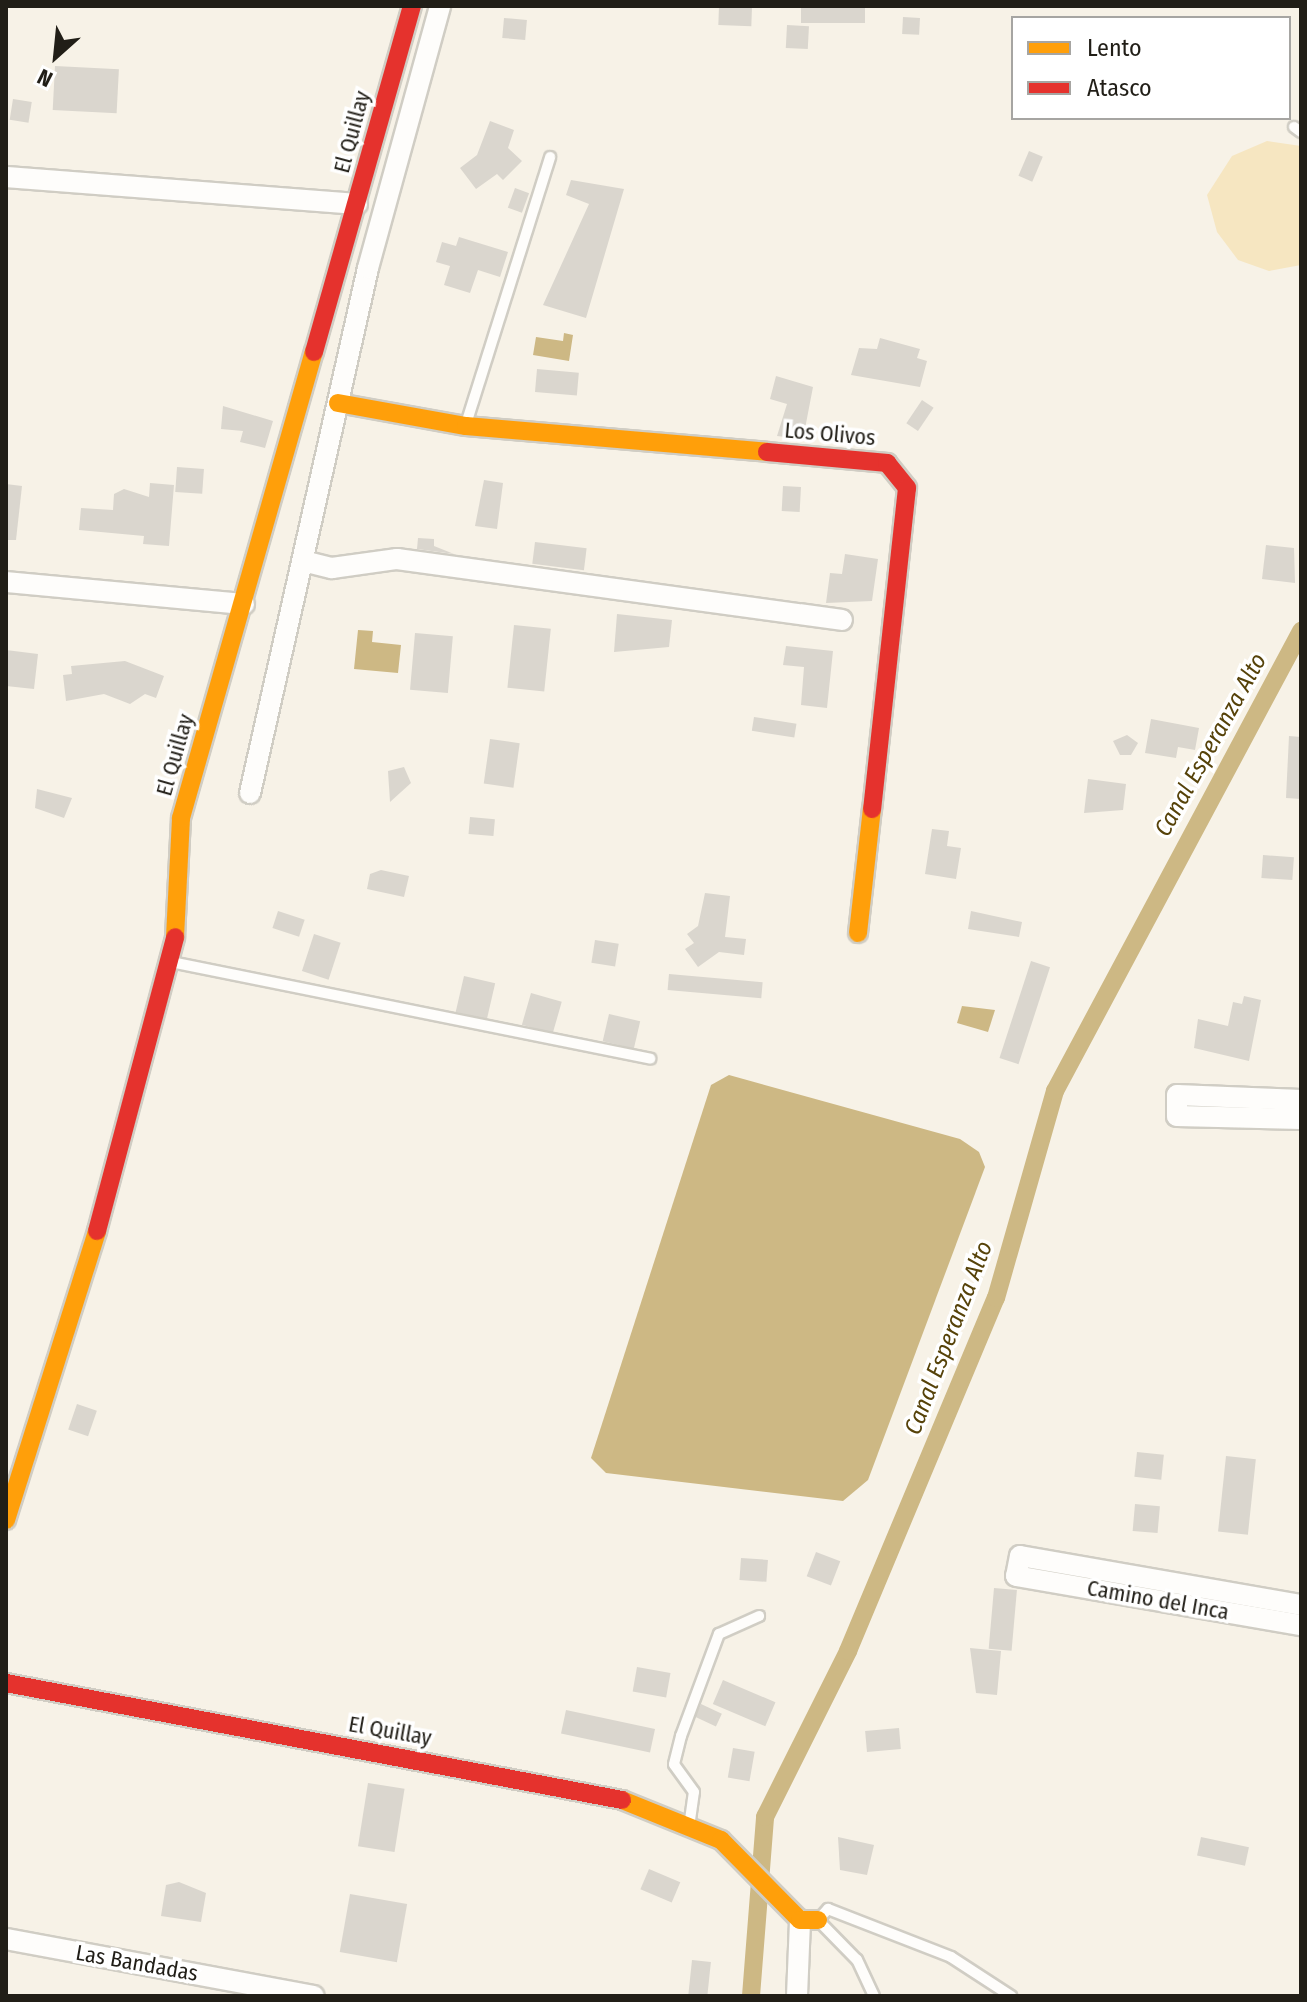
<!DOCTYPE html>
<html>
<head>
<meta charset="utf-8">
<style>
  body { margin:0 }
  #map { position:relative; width:1307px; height:2002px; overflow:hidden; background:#f7f2e7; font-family:"Fira Sans Condensed",sans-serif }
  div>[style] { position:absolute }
  .green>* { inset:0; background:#f6e6c1 }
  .water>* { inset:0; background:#cdb884 }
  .canal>* { height:18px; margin:-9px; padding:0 9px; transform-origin:9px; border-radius:9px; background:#cdb884 }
  .building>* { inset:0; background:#dad6ce; transform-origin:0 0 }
  .roads { filter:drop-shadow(2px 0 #d0cdc4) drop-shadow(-2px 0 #d0cdc4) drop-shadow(0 2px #d0cdc4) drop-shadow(0 -2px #d0cdc4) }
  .lane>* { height:10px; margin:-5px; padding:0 5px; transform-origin:5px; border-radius:5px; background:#fefdfb }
  .street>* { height:20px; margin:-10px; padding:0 10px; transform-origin:10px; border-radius:10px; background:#fefdfb }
  .slow>* { height:18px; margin:-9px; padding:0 9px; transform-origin:9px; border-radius:9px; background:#ff9f0a }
  .jam>* { height:18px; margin:-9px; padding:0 9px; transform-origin:9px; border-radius:9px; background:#e5322d }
  span { translate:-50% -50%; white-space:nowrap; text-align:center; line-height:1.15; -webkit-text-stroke:7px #fff; paint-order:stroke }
  .street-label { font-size:22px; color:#211e17 }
  .water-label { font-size:24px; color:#564209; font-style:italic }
  .frame { position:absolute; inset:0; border:8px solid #211e17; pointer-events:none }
  .legend { position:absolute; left:1011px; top:16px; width:280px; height:104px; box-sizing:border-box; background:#fff; border:2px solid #a6a5a2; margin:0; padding:10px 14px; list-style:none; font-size:24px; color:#211e17 }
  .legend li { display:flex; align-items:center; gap:16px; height:40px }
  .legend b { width:40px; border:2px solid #a6a5a2 }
  .north { position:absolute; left:16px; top:16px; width:80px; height:80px; -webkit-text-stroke:6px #fff; paint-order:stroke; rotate:207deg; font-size:22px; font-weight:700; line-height:32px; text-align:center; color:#211e17 }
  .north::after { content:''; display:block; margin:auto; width:28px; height:36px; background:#211e17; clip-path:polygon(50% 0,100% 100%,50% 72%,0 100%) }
</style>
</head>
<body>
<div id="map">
  <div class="green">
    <i style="clip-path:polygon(1267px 141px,1301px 146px,1301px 265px,1269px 271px,1238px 260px,1217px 232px,1207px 195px,1232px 156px)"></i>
  </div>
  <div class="water">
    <i style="clip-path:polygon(564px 333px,573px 335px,569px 361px,533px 355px,536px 337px,563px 341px)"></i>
    <i style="clip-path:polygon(358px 630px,373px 631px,372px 642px,401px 645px,398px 673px,354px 669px)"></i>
    <i style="clip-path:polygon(962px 1006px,995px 1010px,988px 1032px,957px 1023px)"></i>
    <i style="clip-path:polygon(729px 1075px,960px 1139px,979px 1152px,985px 1167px,868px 1480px,843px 1501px,606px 1473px,591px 1458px,711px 1085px)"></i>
  </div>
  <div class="canal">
    <i style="left:751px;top:1996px;width:180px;rotate:-85.5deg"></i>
    <i style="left:765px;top:1817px;width:186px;rotate:-63.4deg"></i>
    <i style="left:848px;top:1651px;width:383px;rotate:-67.3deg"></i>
    <i style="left:996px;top:1298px;width:215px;rotate:-74.1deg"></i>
    <i style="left:1055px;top:1091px;width:522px;rotate:-61.86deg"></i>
  </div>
  <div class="building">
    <i style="left:719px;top:6px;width:33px;height:19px;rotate:2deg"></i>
    <i style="left:801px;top:6px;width:64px;height:17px"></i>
    <i style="left:903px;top:17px;width:17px;height:17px;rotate:3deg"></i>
    <i style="left:504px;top:18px;width:23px;height:20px;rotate:5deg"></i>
    <i style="left:787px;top:25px;width:22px;height:23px;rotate:3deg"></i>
    <i style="left:55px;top:66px;width:64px;height:44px;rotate:3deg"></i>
    <i style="left:13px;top:99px;width:19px;height:21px;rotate:9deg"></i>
    <i style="clip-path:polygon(490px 121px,514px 130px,508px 148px,522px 161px,503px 180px,497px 174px,476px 189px,460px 168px,477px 155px)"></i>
    <i style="left:1029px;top:151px;width:15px;height:27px;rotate:23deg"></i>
    <i style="clip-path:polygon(571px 180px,624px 189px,586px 318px,543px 305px,589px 204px,566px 195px)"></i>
    <i style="left:515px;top:188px;width:15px;height:21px;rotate:20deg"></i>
    <i style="clip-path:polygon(459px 237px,508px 252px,500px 277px,478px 270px,470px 293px,444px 285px,450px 266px,436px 262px,442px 242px,456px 246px)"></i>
    <i style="clip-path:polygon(880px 338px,920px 349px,917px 358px,927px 361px,920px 387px,851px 375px,859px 348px,877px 349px)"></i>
    <i style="left:537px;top:369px;width:42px;height:23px;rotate:5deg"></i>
    <i style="clip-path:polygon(776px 376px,813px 387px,803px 439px,777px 436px,787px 404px,770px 399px)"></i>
    <i style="left:922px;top:400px;width:14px;height:28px;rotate:34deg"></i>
    <i style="clip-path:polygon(223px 406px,273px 421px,265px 448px,240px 442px,243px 431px,221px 429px)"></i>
    <i style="left:177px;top:467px;width:27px;height:25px;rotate:4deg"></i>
    <i style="clip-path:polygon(484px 480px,503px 483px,497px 529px,475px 526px)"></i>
    <i style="clip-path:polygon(150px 483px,174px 485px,169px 546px,143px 544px,144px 536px,79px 530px,81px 508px,113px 510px,114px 494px,124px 489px,149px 497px)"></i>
    <i style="clip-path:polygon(6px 484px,22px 486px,16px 540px,6px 540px)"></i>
    <i style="left:783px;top:486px;width:18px;height:25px;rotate:3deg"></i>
    <i style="clip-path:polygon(418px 538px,434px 539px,434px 546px,454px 554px,417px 549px)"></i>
    <i style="left:535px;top:542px;width:52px;height:22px;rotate:7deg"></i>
    <i style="clip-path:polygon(1266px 545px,1294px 548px,1295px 583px,1262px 579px)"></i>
    <i style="clip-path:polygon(845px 554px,878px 559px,872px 601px,826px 603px,830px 573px,842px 574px)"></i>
    <i style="clip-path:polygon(617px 614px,672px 620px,669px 647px,614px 652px)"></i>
    <i style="left:514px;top:625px;width:37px;height:63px;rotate:6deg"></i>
    <i style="left:415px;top:633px;width:38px;height:57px;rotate:5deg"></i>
    <i style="clip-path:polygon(786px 646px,833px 651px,827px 708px,801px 705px,804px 667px,783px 665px)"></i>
    <i style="clip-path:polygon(6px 650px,38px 654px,34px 689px,6px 686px)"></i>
    <i style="clip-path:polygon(125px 661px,164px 676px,156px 698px,145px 694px,130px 704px,104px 694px,66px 701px,63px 675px,72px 674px,71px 666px)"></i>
    <i style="left:754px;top:717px;width:43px;height:14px;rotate:9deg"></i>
    <i style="clip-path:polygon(1151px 719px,1199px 728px,1195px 750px,1178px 747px,1176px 758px,1145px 753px)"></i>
    <i style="clip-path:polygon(1127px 735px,1138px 743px,1131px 755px,1120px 755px,1113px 741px)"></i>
    <i style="clip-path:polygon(1289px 736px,1301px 737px,1301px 799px,1286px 798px)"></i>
    <i style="left:490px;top:739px;width:30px;height:45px;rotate:8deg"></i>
    <i style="clip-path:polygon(404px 767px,411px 783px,390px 802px,388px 771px)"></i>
    <i style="clip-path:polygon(1088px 779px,1126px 784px,1123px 810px,1084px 813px)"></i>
    <i style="clip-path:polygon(37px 789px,72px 798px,64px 818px,35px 808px)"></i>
    <i style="left:470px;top:817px;width:25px;height:17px;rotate:5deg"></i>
    <i style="clip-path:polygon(932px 829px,949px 831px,947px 846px,961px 848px,956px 879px,925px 874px)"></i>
    <i style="left:1263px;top:855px;width:31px;height:23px;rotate:4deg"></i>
    <i style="clip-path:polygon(381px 870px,409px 876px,404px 897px,367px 889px,370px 874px)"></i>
    <i style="clip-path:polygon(705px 893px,730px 896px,725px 937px,746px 939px,744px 955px,719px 952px,698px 967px,685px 949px,694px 943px,687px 934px,698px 926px)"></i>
    <i style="left:278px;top:911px;width:28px;height:18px;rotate:18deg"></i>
    <i style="clip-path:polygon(971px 911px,1022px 922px,1019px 937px,968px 929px)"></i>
    <i style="left:314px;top:934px;width:28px;height:39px;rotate:18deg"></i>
    <i style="left:595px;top:940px;width:24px;height:23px;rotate:9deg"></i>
    <i style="left:1031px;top:961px;width:20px;height:102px;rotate:18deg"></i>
    <i style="left:669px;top:974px;width:94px;height:16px;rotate:5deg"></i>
    <i style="left:464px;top:976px;width:32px;height:37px;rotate:13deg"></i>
    <i style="left:531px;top:993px;width:32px;height:33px;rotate:16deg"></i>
    <i style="clip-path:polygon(1244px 996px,1261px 1000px,1249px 1061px,1194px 1048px,1198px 1019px,1228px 1026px,1233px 1002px,1242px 1004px)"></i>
    <i style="left:609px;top:1014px;width:32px;height:28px;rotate:13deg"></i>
    <i style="left:77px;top:1404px;width:21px;height:27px;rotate:19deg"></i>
    <i style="left:1137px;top:1452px;width:27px;height:25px;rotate:6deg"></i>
    <i style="left:1226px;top:1456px;width:30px;height:76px;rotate:6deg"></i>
    <i style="left:1135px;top:1504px;width:25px;height:27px;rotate:5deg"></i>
    <i style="left:816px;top:1552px;width:26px;height:26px;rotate:21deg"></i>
    <i style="left:741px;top:1558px;width:27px;height:22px;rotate:4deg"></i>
    <i style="left:994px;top:1588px;width:23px;height:61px;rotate:5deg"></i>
    <i style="clip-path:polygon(970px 1648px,1001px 1651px,997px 1695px,976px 1693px)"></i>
    <i style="left:637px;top:1667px;width:34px;height:25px;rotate:10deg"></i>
    <i style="left:723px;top:1680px;width:57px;height:26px;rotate:23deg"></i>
    <i style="left:701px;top:1704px;width:23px;height:14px;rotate:25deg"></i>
    <i style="left:566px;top:1710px;width:91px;height:24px;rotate:12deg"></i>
    <i style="left:899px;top:1728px;width:21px;height:34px;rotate:85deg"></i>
    <i style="left:733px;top:1748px;width:22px;height:30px;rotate:10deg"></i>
    <i style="left:368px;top:1783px;width:37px;height:64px;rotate:9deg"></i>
    <i style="clip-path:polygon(838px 1837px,874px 1845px,867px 1875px,840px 1870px)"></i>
    <i style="left:1201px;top:1837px;width:49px;height:19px;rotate:12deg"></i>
    <i style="left:649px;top:1869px;width:34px;height:22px;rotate:23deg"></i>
    <i style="clip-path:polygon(179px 1882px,206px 1893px,201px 1922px,161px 1916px,166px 1885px)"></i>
    <i style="left:350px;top:1894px;width:58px;height:59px;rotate:10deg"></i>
    <i style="left:692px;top:1960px;width:19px;height:36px;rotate:6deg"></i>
  </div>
  <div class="roads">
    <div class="lane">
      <i style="left:1294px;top:127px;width:9px;rotate:36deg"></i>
      <i style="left:466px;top:424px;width:280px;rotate:-72.5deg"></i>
      <i style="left:171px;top:962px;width:489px;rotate:11.4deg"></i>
      <i style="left:690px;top:1820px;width:28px;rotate:-82deg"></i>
      <i style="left:694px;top:1792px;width:34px;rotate:-126deg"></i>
      <i style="left:674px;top:1764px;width:29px;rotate:-76deg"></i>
      <i style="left:681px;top:1736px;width:109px;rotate:-69.6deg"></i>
      <i style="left:719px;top:1634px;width:44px;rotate:-24.2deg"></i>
      <i style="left:874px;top:1996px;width:40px;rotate:-115deg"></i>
      <i style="left:857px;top:1960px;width:56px;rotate:-134.3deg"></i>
      <i style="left:818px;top:1920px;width:15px;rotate:-48deg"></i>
      <i style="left:828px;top:1909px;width:132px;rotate:21.3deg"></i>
      <i style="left:951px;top:1957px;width:72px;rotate:33deg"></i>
    </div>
    <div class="street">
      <i style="left:6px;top:177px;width:352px;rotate:4.4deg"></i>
      <i style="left:303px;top:561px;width:30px;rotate:14deg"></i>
      <i style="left:332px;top:568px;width:66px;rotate:-7.9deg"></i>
      <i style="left:397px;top:559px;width:449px;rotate:7.8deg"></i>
      <i style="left:6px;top:582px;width:239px;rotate:5.3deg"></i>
      <i style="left:250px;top:793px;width:538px;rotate:-77.33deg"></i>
      <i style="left:368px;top:268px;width:272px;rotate:-74.6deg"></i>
      <i style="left:1301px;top:1100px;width:124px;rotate:-177.7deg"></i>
      <i style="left:1177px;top:1095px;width:21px;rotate:90deg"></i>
      <i style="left:1177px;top:1116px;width:124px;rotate:1.4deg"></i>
      <i style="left:1301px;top:1605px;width:285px;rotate:-170.1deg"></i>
      <i style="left:1020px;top:1556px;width:20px;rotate:101deg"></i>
      <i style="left:1016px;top:1576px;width:289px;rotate:9.8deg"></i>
      <i style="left:6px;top:1939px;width:313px;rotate:10.5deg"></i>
      <i style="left:797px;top:1996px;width:76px;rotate:-87.7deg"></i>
    </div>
    <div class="slow">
      <i style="left:338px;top:403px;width:130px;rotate:10.2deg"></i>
      <i style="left:466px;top:426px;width:302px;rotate:4.9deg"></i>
      <i style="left:858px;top:933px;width:125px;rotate:-83.6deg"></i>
      <i style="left:175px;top:937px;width:119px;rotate:-87.1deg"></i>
      <i style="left:181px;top:818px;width:485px;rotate:-74.1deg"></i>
      <i style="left:6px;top:1520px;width:303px;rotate:-72.5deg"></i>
      <i style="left:622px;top:1800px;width:107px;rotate:22deg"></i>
      <i style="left:721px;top:1840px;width:112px;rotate:45.4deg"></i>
      <i style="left:800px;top:1920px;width:18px"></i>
    </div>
    <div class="jam">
      <i style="left:314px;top:352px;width:360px;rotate:-74.2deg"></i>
      <i style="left:767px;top:452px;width:121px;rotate:5.2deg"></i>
      <i style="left:887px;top:463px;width:32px;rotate:51deg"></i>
      <i style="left:907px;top:488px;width:323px;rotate:96.2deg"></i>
      <i style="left:97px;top:1231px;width:304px;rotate:-75.1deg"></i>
      <i style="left:6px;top:1683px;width:627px;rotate:10.75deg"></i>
    </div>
  </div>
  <div class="street-label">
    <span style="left:352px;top:132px;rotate:-75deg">El Quillay</span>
    <span style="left:830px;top:434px;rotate:5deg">Los Olivos</span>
    <span style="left:175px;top:755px;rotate:-74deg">El Quillay</span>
    <span style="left:1158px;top:1600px;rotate:10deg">Camino del Inca</span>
    <span style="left:390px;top:1731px;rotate:10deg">El Quillay</span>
    <span style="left:137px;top:1963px;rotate:10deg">Las Bandadas</span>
  </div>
  <div class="water-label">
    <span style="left:1211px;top:745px;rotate:-61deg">Canal Esperanza Alto</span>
    <span style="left:949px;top:1338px;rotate:-69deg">Canal Esperanza Alto</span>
  </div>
  <div class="frame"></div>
  <ul class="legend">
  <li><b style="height:10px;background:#ff9f0a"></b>Lento</li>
  <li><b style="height:10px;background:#e5322d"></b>Atasco</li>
  </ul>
  <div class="north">N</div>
</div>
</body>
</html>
